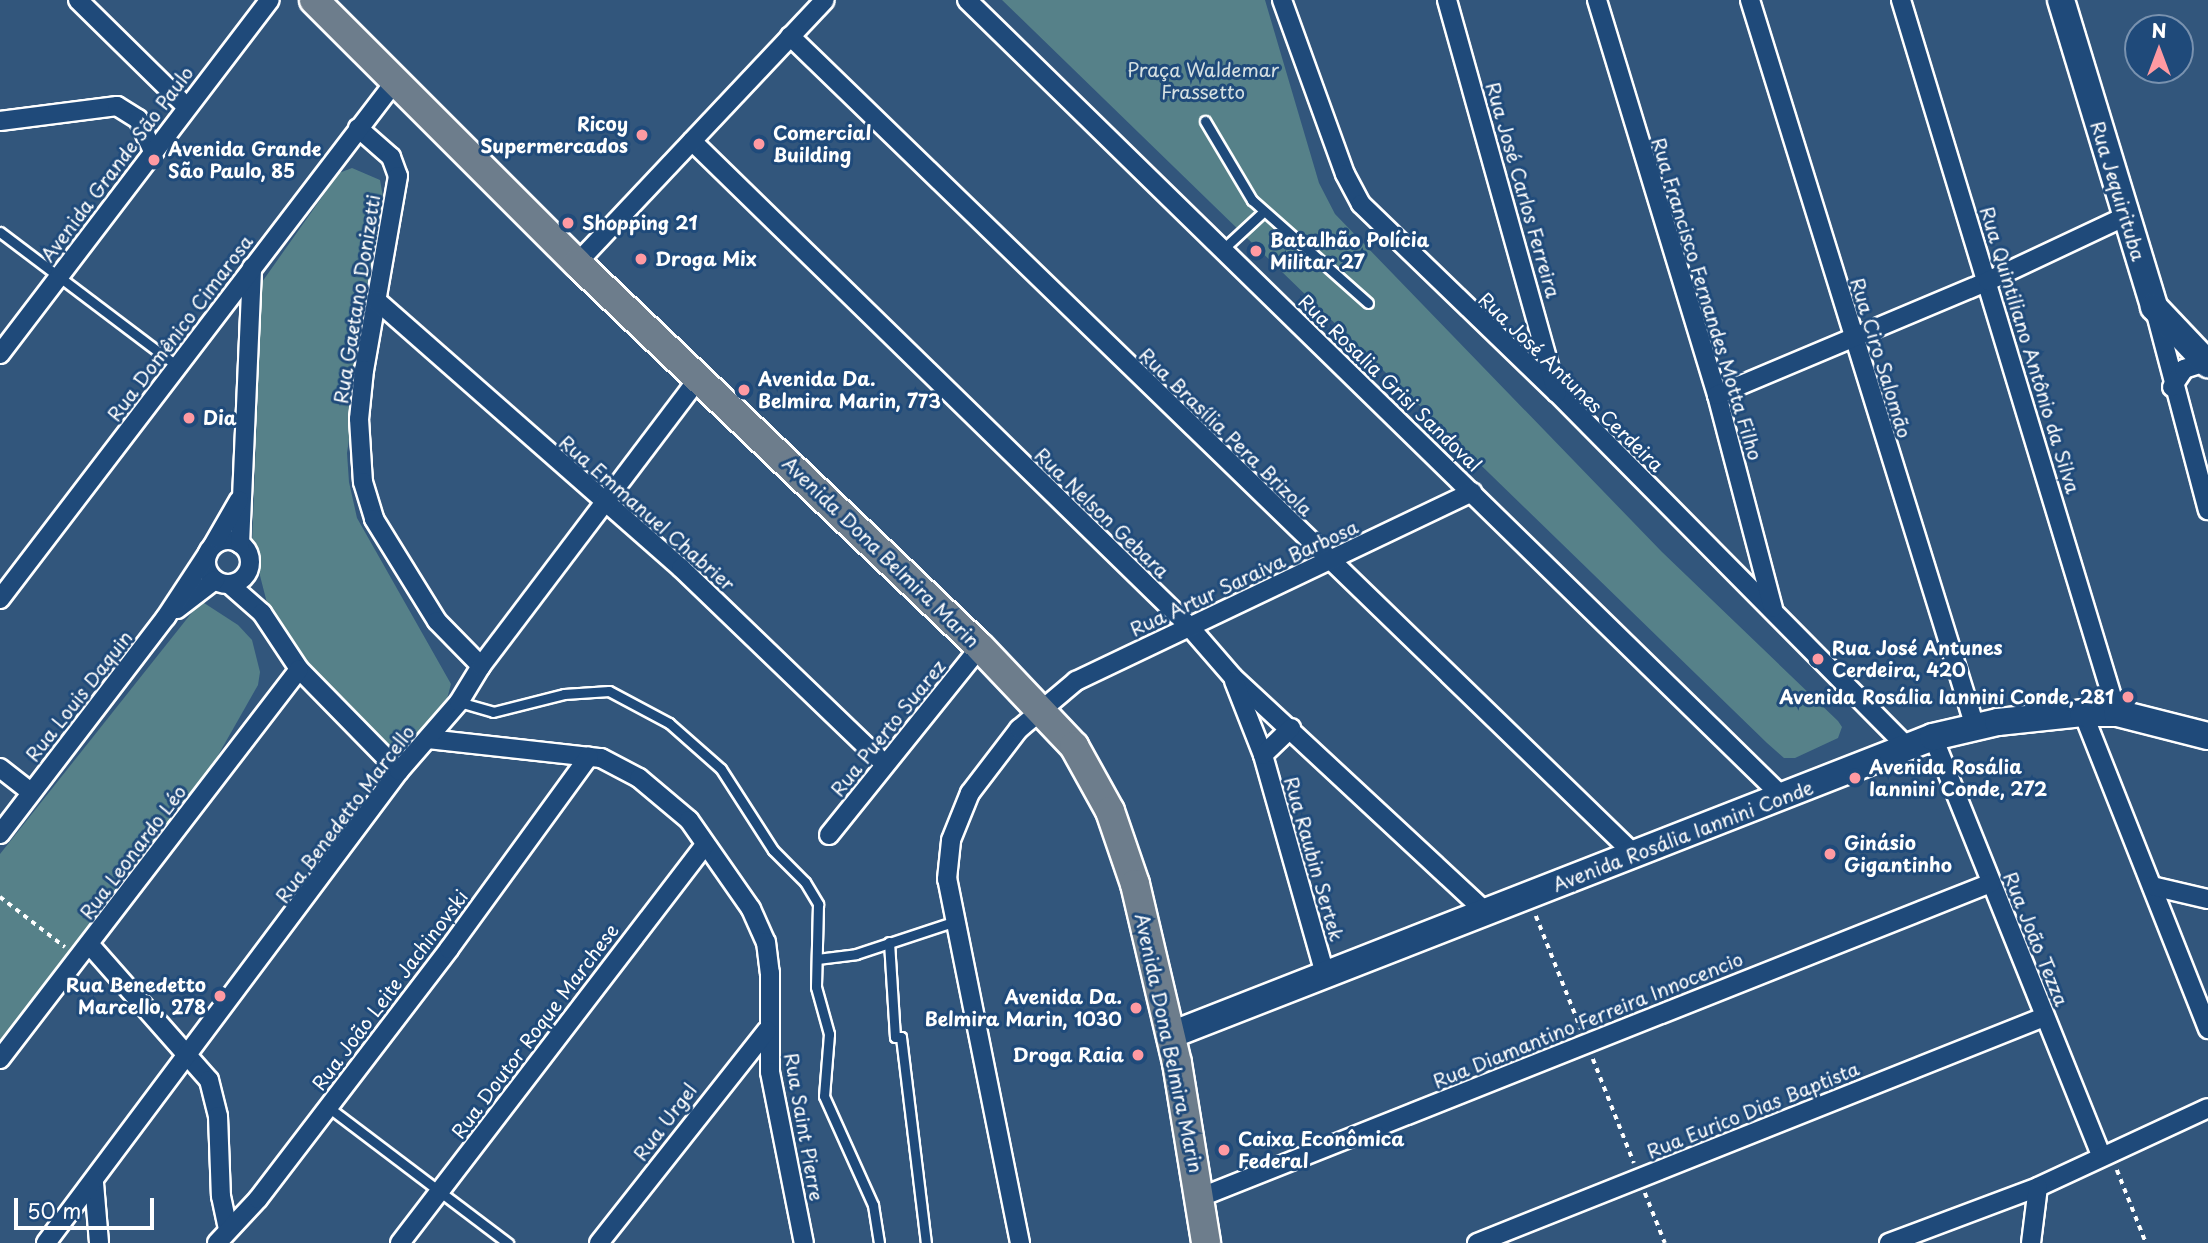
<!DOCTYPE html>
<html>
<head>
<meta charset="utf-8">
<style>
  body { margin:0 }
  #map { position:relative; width:2208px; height:1243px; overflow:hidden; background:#32567c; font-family:"Playpen Sans",sans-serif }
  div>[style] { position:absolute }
  .green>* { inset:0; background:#568189 }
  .path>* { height:3.5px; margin-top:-1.75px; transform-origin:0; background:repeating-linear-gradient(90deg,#fff 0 5px,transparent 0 10px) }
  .roads { filter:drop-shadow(2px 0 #fff) drop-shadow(-2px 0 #fff) drop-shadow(0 2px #fff) drop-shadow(0 -2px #fff) }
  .lane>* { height:9px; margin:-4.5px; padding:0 4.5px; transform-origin:4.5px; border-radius:4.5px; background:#1f4a7a }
  .street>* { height:18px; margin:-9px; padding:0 9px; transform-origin:9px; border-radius:9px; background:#1f4a7a }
  .street>.ring { margin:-9px; padding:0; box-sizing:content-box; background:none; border:18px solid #1f4a7a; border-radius:50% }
  .secondary>* { height:26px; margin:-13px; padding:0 13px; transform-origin:13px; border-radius:13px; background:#1f4a7a }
  .primary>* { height:28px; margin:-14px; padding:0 14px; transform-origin:14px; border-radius:14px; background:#6d7d8c }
  .dots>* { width:19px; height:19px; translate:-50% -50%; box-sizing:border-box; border:4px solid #1f4a7a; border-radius:50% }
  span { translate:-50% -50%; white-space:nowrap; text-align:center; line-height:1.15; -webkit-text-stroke:6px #1f4a7a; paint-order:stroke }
  .park-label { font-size:19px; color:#d5e0e2 }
  .poi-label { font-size:19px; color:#fff; font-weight:700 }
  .right { translate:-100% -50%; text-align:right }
  .left { translate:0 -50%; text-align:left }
  .street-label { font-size:19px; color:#fff }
  .north { position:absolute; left:2124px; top:14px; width:70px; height:70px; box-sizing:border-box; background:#1f4a7a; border:2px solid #7992af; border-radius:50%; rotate:0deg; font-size:19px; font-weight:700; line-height:28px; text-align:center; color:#fff }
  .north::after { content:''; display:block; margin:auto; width:24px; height:32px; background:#ff9aa2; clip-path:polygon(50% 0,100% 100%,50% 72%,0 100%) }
  .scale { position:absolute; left:14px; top:1198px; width:140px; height:32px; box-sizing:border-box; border:4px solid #fff; border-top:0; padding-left:9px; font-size:21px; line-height:24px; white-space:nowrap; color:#fff; -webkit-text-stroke:5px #1f4a7a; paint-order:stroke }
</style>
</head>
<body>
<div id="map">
  <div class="green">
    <i style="clip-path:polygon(1002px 0,1265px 0,1319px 183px,1335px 214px,1662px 552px,1838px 721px,1842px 727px,1838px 738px,1795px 758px,1784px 758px,1767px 743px)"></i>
    <i style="clip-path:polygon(352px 168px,380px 180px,384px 203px,347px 453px,349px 482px,357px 518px,451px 684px,446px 703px,411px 752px,397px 758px,298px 658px,269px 611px,252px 544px,262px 282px,339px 173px)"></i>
    <i style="clip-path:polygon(201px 601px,238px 625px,252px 640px,260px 672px,258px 685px,208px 773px,0 1045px,0 854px)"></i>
  </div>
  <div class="path">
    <i style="left:0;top:897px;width:82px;rotate:37.6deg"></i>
    <i style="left:1536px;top:916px;width:122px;rotate:68.3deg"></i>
    <i style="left:1593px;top:1059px;width:112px;rotate:68.5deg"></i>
    <i style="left:2117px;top:1170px;width:79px;rotate:68.3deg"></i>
    <i style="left:1645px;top:1193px;width:54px;rotate:68.2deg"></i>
  </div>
  <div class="roads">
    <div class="lane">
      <i style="left:1205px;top:121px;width:92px;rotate:59.3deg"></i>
      <i style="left:1252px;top:200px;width:155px;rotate:41.6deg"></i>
      <i style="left:0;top:232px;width:221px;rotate:37.1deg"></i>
      <i style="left:1222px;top:250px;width:56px;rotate:-42.8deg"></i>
      <i style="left:459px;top:702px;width:35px;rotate:16deg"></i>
      <i style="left:493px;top:712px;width:73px;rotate:-14.2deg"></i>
      <i style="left:564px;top:694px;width:45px;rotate:-3.8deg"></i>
      <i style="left:609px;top:691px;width:68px;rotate:28.1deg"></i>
      <i style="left:669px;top:723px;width:69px;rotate:41.5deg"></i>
      <i style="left:721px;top:769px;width:96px;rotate:57.3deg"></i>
      <i style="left:773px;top:850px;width:45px;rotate:45deg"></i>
      <i style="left:805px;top:882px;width:26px;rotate:59deg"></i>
      <i style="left:818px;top:904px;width:83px;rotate:91.4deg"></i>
      <i style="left:816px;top:987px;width:49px;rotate:74.5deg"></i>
      <i style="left:829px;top:1034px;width:62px;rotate:94.6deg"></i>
      <i style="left:824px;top:1096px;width:120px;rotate:65.8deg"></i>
      <i style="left:873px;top:1205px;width:38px;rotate:81deg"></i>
      <i style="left:889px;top:942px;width:95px;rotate:86.4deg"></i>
      <i style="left:895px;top:1037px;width:6px"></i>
      <i style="left:901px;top:1037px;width:208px;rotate:83.1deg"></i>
      <i style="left:817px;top:959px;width:39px;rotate:-7deg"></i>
      <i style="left:856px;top:954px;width:102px;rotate:-18.3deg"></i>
      <i style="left:328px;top:1107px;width:226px;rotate:37.1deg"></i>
    </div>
    <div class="street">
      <i style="left:78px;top:0;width:151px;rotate:44.5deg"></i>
      <i style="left:967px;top:0;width:1141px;rotate:44.33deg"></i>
      <i style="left:1282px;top:0;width:185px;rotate:70.1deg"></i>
      <i style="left:1345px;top:174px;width:34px;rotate:62deg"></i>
      <i style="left:1361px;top:204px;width:272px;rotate:44deg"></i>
      <i style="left:1557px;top:393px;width:496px;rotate:45.3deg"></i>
      <i style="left:1447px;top:0;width:408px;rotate:74.4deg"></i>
      <i style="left:1597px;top:0;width:413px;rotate:73.1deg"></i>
      <i style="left:1717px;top:395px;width:220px;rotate:75.3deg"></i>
      <i style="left:1750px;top:0;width:761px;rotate:72.8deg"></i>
      <i style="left:1901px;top:0;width:745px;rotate:73.15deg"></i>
      <i style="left:790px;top:36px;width:1177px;rotate:44.1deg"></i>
      <i style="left:0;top:121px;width:118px;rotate:-7.3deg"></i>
      <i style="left:117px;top:106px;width:25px;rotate:32deg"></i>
      <i style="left:138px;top:119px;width:35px;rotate:65deg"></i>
      <i style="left:358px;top:128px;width:44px;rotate:41.3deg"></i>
      <i style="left:391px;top:157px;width:20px;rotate:70deg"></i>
      <i style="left:398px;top:176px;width:197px;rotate:99.9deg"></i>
      <i style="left:364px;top:370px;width:49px;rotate:95.8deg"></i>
      <i style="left:359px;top:419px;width:63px;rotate:86.4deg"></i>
      <i style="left:363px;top:482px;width:39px;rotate:73deg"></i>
      <i style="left:374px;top:519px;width:120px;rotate:58.3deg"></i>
      <i style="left:437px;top:621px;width:63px;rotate:45.6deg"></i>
      <i style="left:692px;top:141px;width:692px;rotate:44.3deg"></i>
      <i style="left:1187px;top:624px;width:70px;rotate:49deg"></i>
      <i style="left:1233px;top:677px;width:345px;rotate:42.9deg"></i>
      <i style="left:577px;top:263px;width:361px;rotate:-46.7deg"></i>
      <i style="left:376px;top:300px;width:406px;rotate:41.3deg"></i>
      <i style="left:681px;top:568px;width:283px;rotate:43.9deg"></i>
      <i style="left:2155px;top:310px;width:207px;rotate:75.2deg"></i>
      <i style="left:0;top:354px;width:445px;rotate:-52.7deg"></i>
      <i style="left:2172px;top:387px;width:22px;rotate:-56deg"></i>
      <i style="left:2184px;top:369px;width:23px;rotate:-18deg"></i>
      <i style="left:1717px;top:395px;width:294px;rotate:-22.8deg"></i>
      <i style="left:1988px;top:281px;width:150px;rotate:-25.2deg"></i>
      <i class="ring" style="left:206px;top:540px;width:26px;height:26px"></i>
      <i style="left:240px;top:544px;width:277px;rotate:-87.5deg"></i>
      <i style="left:212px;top:547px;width:54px;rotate:-60.1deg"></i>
      <i style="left:229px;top:584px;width:44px;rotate:41.3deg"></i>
      <i style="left:262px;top:613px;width:67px;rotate:56.5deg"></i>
      <i style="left:299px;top:669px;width:143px;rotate:45.6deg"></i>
      <i style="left:0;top:599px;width:649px;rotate:-52.64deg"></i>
      <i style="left:177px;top:609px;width:48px;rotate:-37.3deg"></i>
      <i style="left:1234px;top:681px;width:79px;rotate:68.6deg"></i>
      <i style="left:1263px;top:755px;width:228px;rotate:74.2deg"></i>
      <i style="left:2083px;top:713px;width:340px;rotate:68.4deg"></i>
      <i style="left:1933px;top:737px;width:450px;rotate:68.1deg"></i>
      <i style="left:428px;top:739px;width:174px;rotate:6.3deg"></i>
      <i style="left:601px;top:758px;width:43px;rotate:27.8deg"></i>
      <i style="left:639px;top:778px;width:65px;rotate:40deg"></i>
      <i style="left:689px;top:820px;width:108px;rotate:55.1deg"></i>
      <i style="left:751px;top:909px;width:36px;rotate:66deg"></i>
      <i style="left:766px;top:942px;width:31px;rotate:83deg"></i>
      <i style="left:770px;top:973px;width:99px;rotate:90deg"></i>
      <i style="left:770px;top:1072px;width:174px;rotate:78.8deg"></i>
      <i style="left:1263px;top:755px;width:39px;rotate:-44deg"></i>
      <i style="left:0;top:768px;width:39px;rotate:38deg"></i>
      <i style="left:0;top:834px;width:273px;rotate:-52.6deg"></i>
      <i style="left:166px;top:617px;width:77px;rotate:-56.7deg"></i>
      <i style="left:829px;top:835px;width:241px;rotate:-51.2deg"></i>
      <i style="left:2152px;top:886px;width:57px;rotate:13.1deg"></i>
      <i style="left:89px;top:944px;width:181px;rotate:48.6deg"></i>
      <i style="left:209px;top:1080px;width:37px;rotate:76deg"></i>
      <i style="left:218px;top:1116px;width:80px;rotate:87.9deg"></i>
      <i style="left:221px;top:1196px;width:33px;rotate:78deg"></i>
      <i style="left:0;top:1059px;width:491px;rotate:-52.5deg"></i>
      <i style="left:94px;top:1183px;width:60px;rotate:85.2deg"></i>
      <i style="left:1201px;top:1197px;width:850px;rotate:-21.68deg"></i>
      <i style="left:46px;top:1243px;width:589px;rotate:-53.21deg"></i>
      <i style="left:399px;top:771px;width:91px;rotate:-49deg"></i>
      <i style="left:459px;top:702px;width:42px;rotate:-58.6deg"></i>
      <i style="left:481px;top:666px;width:363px;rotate:-52.9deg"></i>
      <i style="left:217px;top:1243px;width:60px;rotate:-47deg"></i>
      <i style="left:258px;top:1199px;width:315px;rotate:-52.6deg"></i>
      <i style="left:449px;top:949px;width:238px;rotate:-54deg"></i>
      <i style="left:400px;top:1243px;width:501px;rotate:-52.54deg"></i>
      <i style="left:599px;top:1243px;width:271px;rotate:-51.7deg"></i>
      <i style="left:1020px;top:1243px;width:371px;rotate:-101.3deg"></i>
      <i style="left:947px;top:879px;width:39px;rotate:-84deg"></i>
      <i style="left:951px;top:840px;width:51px;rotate:-68deg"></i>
      <i style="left:970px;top:793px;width:81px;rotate:-52.6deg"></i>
      <i style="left:1019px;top:729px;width:75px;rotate:-40.1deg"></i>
      <i style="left:1076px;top:681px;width:439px;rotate:-25.5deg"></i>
      <i style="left:1477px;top:1243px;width:610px;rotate:-21.73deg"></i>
      <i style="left:1889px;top:1243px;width:159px;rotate:-20.6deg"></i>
      <i style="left:2038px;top:1187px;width:187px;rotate:-24.9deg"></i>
      <i style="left:2031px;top:1243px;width:56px;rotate:-82.9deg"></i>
    </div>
    <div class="secondary">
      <i style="left:2061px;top:0;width:321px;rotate:73.1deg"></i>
      <i style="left:2154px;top:307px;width:79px;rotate:46.5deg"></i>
      <i style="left:1171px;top:1035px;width:818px;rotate:-21.36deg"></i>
      <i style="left:1933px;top:737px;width:67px;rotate:-13deg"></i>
      <i style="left:1998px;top:722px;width:85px;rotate:-6deg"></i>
      <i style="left:2083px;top:713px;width:34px"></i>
      <i style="left:2117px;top:713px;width:94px;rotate:14.2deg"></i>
    </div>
    <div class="primary">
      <i style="left:314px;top:0;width:372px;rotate:45deg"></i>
      <i style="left:577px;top:263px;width:557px;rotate:43.62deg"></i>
      <i style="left:980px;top:647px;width:137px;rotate:46.5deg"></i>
      <i style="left:1074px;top:746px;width:74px;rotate:61deg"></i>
      <i style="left:1110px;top:811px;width:77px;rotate:71.1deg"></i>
      <i style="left:1135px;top:884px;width:184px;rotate:76.8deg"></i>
      <i style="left:1177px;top:1063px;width:182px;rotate:80.8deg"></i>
    </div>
  </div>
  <div class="dots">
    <i style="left:642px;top:135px;background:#ff9aa2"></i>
    <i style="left:759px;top:144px;background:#ff9aa2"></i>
    <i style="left:154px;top:160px;background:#ff9aa2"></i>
    <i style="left:568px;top:223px;background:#ff9aa2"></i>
    <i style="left:1256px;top:251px;background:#ff9aa2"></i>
    <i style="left:641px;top:259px;background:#ff9aa2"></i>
    <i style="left:744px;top:390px;background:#ff9aa2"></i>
    <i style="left:189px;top:418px;background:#ff9aa2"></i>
    <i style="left:1818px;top:659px;background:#ff9aa2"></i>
    <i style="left:2128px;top:697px;background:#ff9aa2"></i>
    <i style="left:1855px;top:778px;background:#ff9aa2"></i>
    <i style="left:1830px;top:854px;background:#ff9aa2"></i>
    <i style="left:220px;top:996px;background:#ff9aa2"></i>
    <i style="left:1136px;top:1008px;background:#ff9aa2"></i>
    <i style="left:1138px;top:1055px;background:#ff9aa2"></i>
    <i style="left:1224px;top:1150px;background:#ff9aa2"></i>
  </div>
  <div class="park-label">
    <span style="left:1203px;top:81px">Praça Waldemar<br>Frassetto</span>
  </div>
  <div class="poi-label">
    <span class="right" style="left:628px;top:135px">Ricoy<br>Supermercados</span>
    <span class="left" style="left:773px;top:144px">Comercial<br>Building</span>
    <span class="left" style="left:168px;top:160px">Avenida Grande<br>São Paulo, 85</span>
    <span class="left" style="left:582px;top:223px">Shopping 21</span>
    <span class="left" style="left:1270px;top:251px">Batalhão Polícia<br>Militar 27</span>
    <span class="left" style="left:655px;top:259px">Droga Mix</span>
    <span class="left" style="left:758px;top:390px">Avenida Da.<br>Belmira Marin, 773</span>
    <span class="left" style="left:203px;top:418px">Dia</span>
    <span class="left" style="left:1832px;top:659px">Rua José Antunes<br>Cerdeira, 420</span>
    <span class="right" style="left:2114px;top:697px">Avenida Rosália Iannini Conde, 281</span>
    <span class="left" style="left:1869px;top:778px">Avenida Rosália<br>Iannini Conde, 272</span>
    <span class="left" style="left:1844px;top:854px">Ginásio<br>Gigantinho</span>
    <span class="right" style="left:206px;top:996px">Rua Benedetto<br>Marcello, 278</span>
    <span class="right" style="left:1122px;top:1008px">Avenida Da.<br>Belmira Marin, 1030</span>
    <span class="right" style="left:1124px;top:1055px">Droga Raia</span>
    <span class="left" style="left:1238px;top:1150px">Caixa Econômica<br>Federal</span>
  </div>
  <div class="street-label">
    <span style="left:117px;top:164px;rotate:-53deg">Avenida Grande São Paulo</span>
    <span style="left:1523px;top:190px;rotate:74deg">Rua José Carlos Ferreira</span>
    <span style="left:2118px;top:191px;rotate:73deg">Rua Jequirituba</span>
    <span style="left:357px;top:299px;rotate:-81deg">Rua Gaetano Donizetti</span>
    <span style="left:1707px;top:299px;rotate:73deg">Rua Francisco Fernandes Motta Filho</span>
    <span style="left:180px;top:328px;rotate:-53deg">Rua Domênico Cimarosa</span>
    <span style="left:2030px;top:350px;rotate:73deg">Rua Quintiliano Antônio da Silva</span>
    <span style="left:1881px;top:358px;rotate:73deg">Rua Ciro Salomão</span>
    <span style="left:1571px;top:382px;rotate:44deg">Rua José Antunes Cerdeira</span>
    <span style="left:1390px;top:383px;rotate:44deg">Rua Rosalia Grisi Sandoval</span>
    <span style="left:1226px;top:432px;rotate:44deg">Rua Brasília Pera Brizola</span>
    <span style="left:647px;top:513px;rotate:41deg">Rua Emmanuel Chabrier</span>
    <span style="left:1102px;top:513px;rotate:44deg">Rua Nelson Gebara</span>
    <span style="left:881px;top:552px;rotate:44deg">Avenida Dona Belmira Marin</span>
    <span style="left:1244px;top:578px;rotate:-25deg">Rua Artur Saraiva Barbosa</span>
    <span style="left:79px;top:696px;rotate:-52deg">Rua Louis Daquin</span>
    <span style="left:888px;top:728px;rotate:-51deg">Rua Puerto Suarez</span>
    <span style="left:345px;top:814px;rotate:-53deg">Rua Benedetto Marcello</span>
    <span style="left:1683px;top:836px;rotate:-21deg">Avenida Rosália Iannini Conde</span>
    <span style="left:133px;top:852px;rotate:-53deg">Rua Leonardo Léo</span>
    <span style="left:1314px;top:859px;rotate:74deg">Rua Raubin Sertek</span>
    <span style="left:2036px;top:939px;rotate:68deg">Rua João Tezza</span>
    <span style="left:390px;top:990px;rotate:-53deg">Rua João Leite Jachinovski</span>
    <span style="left:1588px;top:1020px;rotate:-22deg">Rua Diamantino Ferreira Innocencio</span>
    <span style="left:535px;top:1031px;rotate:-53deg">Rua Doutor Roque Marchese</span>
    <span style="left:1169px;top:1043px;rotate:78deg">Avenida Dona Belmira Marin</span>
    <span style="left:1753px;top:1110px;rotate:-22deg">Rua Eurico Dias Baptista</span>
    <span style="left:665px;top:1122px;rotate:-53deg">Rua Urgel</span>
    <span style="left:804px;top:1127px;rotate:80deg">Rua Saint Pierre</span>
  </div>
  <div class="north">N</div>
  <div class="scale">50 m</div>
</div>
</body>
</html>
